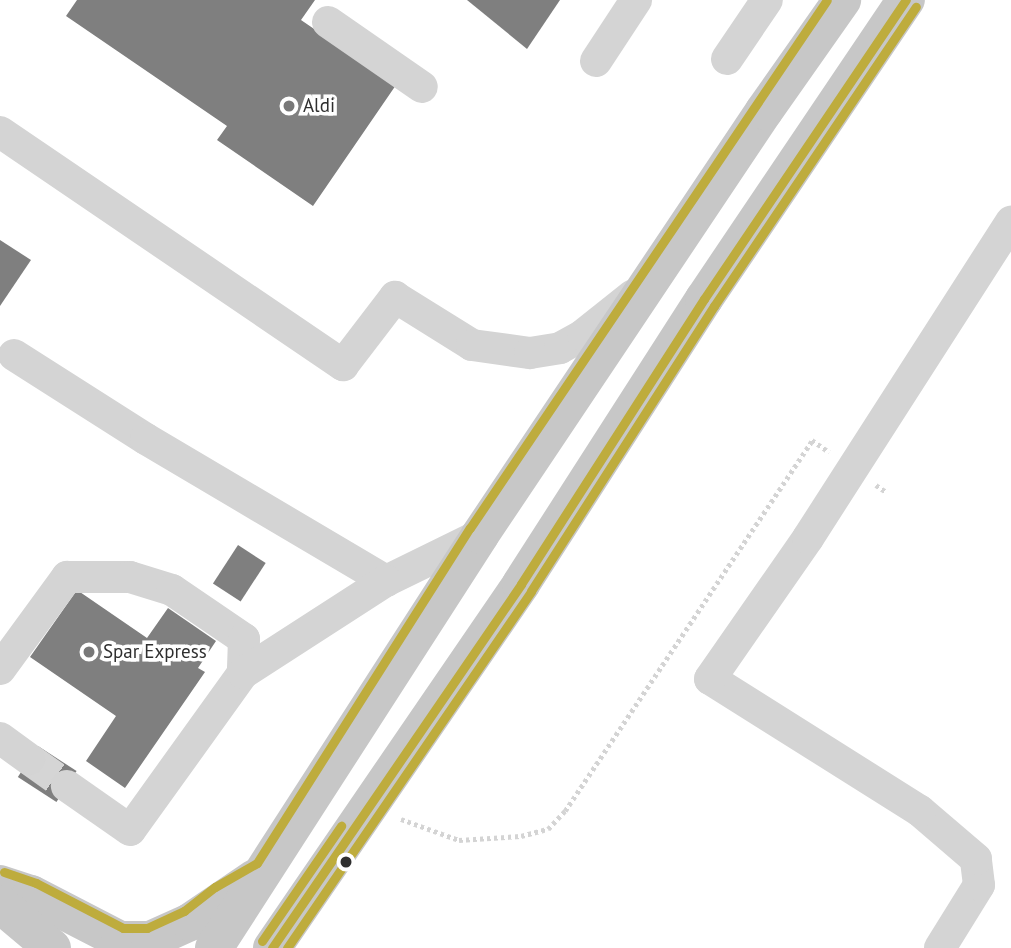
<!DOCTYPE html>
<html>
<head>
<meta charset="utf-8">
<style>
  body { margin:0 }
  #map { position:relative; width:1011px; height:948px; overflow:hidden; background:#fff; font-family:"PT Sans",sans-serif }
  div>[style] { position:absolute }
  .building>* { inset:0; background:#7f7f7f; transform-origin:0 0 }
  .minor-tunnel>* { height:32px; margin-top:-16px; transform-origin:0; background:repeating-linear-gradient(90deg,#d5d5d5 0 32px,transparent 0 48px) }
  .path>* { height:4.5px; margin-top:-2.25px; transform-origin:0; background:repeating-linear-gradient(90deg,#d4d4d4 0 3.5px,transparent 0 7px) }
  .minor>* { height:32px; margin:-16px; padding:0 16px; transform-origin:16px; border-radius:16px; background:#d4d4d4 }
  .major>* { height:38px; margin:-19px; padding:0 19px; transform-origin:19px; border-radius:19px; background:#c7c7c7 }
  .bus-1>* { height:9px; margin:-4.5px; padding:0 4.5px; transform-origin:4.5px; border-radius:4.5px; background:#beac3d }
  .bus-2>* { height:9px; margin:-4.5px; padding:0 4.5px; transform-origin:4.5px; border-radius:4.5px; background:#beac3d }
  .bus-3>* { height:9px; margin:-4.5px; padding:0 4.5px; transform-origin:4.5px; border-radius:4.5px; background:#beac3d }
  .dots>* { width:19px; height:19px; translate:-50% -50%; box-sizing:border-box; border:4px solid #fff; border-radius:50% }
  span { translate:-50% -50%; white-space:nowrap; text-align:center; line-height:1.15; -webkit-text-stroke:7px #fff; paint-order:stroke }
  .poi-label { font-size:19px; color:#2f2f2f }
  .left { translate:0 -50%; text-align:left }
</style>
</head>
<body>
<div id="map">
  <div class="building">
    <i style="clip-path:polygon(77px 0,315px 0,301px 20px,396px 85px,313px 206px,217px 140px,227px 126px,66px 16px)"></i>
    <i style="clip-path:polygon(467px 0,560px 0,527px 49px)"></i>
    <i style="clip-path:polygon(0 240px,31px 260px,0 306px)"></i>
    <i style="left:238px;top:545px;width:33px;height:46px;rotate:33deg"></i>
    <i style="clip-path:polygon(77px 590px,147px 638px,168px 608px,216px 641px,198px 668px,205px 672px,125px 788px,86px 761px,116px 716px,30px 657px)"></i>
    <i style="left:38px;top:746px;width:46px;height:37px;rotate:33deg"></i>
  </div>
  <div class="minor-tunnel">
    <i style="left:29px;top:759px;width:47px;rotate:35.4deg"></i>
  </div>
  <div class="path">
    <i style="left:876px;top:485px;width:11px;rotate:34deg"></i>
    <i style="left:401px;top:819px;width:62px;rotate:19.9deg"></i>
    <i style="left:459px;top:840px;width:62px;rotate:-3.7deg"></i>
    <i style="left:521px;top:836px;width:28px;rotate:-15deg"></i>
    <i style="left:548px;top:829px;width:25px;rotate:-47deg"></i>
    <i style="left:565px;top:811px;width:446px;rotate:-56.3deg"></i>
    <i style="left:812px;top:440px;width:21px;rotate:35deg"></i>
  </div>
  <div class="minor">
    <i style="left:328px;top:22px;width:114px;rotate:34.7deg"></i>
    <i style="left:727px;top:59px;width:71px;rotate:-55.9deg"></i>
    <i style="left:596px;top:61px;width:73px;rotate:-56.7deg"></i>
    <i style="left:0;top:132px;width:415px;rotate:34.2deg"></i>
    <i style="left:343px;top:365px;width:86px;rotate:-52.6deg"></i>
    <i style="left:395px;top:297px;width:91px;rotate:31.9deg"></i>
    <i style="left:472px;top:345px;width:59px;rotate:7.9deg"></i>
    <i style="left:530px;top:353px;width:30px;rotate:-9deg"></i>
    <i style="left:560px;top:348px;width:26px;rotate:-29deg"></i>
    <i style="left:583px;top:335px;width:63px;rotate:-38.5deg"></i>
    <i style="left:14px;top:355px;width:156px;rotate:32.5deg"></i>
    <i style="left:146px;top:439px;width:279px;rotate:30.6deg"></i>
    <i style="left:386px;top:581px;width:105px;rotate:-26.1deg"></i>
    <i style="left:0;top:669px;width:114px;rotate:-53.9deg"></i>
    <i style="left:67px;top:577px;width:63px"></i>
    <i style="left:130px;top:577px;width:44px;rotate:17.2deg"></i>
    <i style="left:172px;top:590px;width:87px;rotate:34.2deg"></i>
    <i style="left:244px;top:639px;width:34px;rotate:92deg"></i>
    <i style="left:243px;top:673px;width:193px;rotate:125.7deg"></i>
    <i style="left:130px;top:830px;width:77px;rotate:-145.1deg"></i>
    <i style="left:243px;top:673px;width:170px;rotate:-32.8deg"></i>
    <i style="left:0;top:738px;width:36px;rotate:36deg"></i>
    <i style="left:940px;top:948px;width:74px;rotate:-58.2deg"></i>
    <i style="left:979px;top:885px;width:26px;rotate:-97deg"></i>
    <i style="left:976px;top:859px;width:74px;rotate:-139.4deg"></i>
    <i style="left:920px;top:811px;width:248px;rotate:-147.8deg"></i>
    <i style="left:710px;top:679px;width:172px;rotate:-55.2deg"></i>
    <i style="left:808px;top:538px;width:376px;rotate:-57.3deg"></i>
  </div>
  <div class="major">
    <i style="left:0;top:884px;width:33px;rotate:18deg"></i>
    <i style="left:31px;top:894px;width:100px;rotate:27.3deg"></i>
    <i style="left:120px;top:940px;width:30px"></i>
    <i style="left:150px;top:940px;width:44px;rotate:-24.2deg"></i>
    <i style="left:190px;top:922px;width:78px;rotate:-34.1deg"></i>
    <i style="left:0;top:904px;width:68px;rotate:40.2deg"></i>
    <i style="left:214px;top:948px;width:491px;rotate:-57.2deg"></i>
    <i style="left:480px;top:535px;width:510px;rotate:-56.19deg"></i>
    <i style="left:764px;top:111px;width:136px;rotate:-54.9deg"></i>
    <i style="left:272px;top:948px;width:441px;rotate:-55.6deg"></i>
    <i style="left:521px;top:584px;width:339px;rotate:-57.3deg"></i>
    <i style="left:704px;top:299px;width:361px;rotate:-56deg"></i>
  </div>
  <div class="bus-1">
    <i style="left:272px;top:948px;width:441px;rotate:-55.6deg"></i>
    <i style="left:521px;top:584px;width:339px;rotate:-57.3deg"></i>
    <i style="left:704px;top:299px;width:361px;rotate:-56deg"></i>
  </div>
  <div class="bus-2">
    <i style="left:287px;top:948px;width:432px;rotate:-55.6deg"></i>
    <i style="left:531px;top:591px;width:339px;rotate:-57.3deg"></i>
    <i style="left:714px;top:306px;width:361px;rotate:-56deg"></i>
  </div>
  <div class="bus-3">
    <i style="left:4px;top:872px;width:34px;rotate:19deg"></i>
    <i style="left:36px;top:883px;width:98px;rotate:27.3deg"></i>
    <i style="left:123px;top:928px;width:24px"></i>
    <i style="left:147px;top:928px;width:41px;rotate:-24.7deg"></i>
    <i style="left:184px;top:911px;width:39px;rotate:-38deg"></i>
    <i style="left:215px;top:887px;width:48px;rotate:-29.7deg"></i>
    <i style="left:257px;top:863px;width:397px;rotate:-57.6deg"></i>
    <i style="left:470px;top:528px;width:637px;rotate:-55.94deg"></i>
    <i style="left:262px;top:941px;width:140px;rotate:-55.5deg"></i>
  </div>
  <div class="dots">
    <i style="left:289px;top:106px;background:#787878"></i>
    <i style="left:89px;top:652px;background:#787878"></i>
    <i style="left:346px;top:862px;background:#2f2f2f"></i>
  </div>
  <div class="poi-label">
    <span class="left" style="left:303px;top:106px">Aldi</span>
    <span class="left" style="left:103px;top:652px">Spar Express</span>
  </div>
</div>
</body>
</html>
